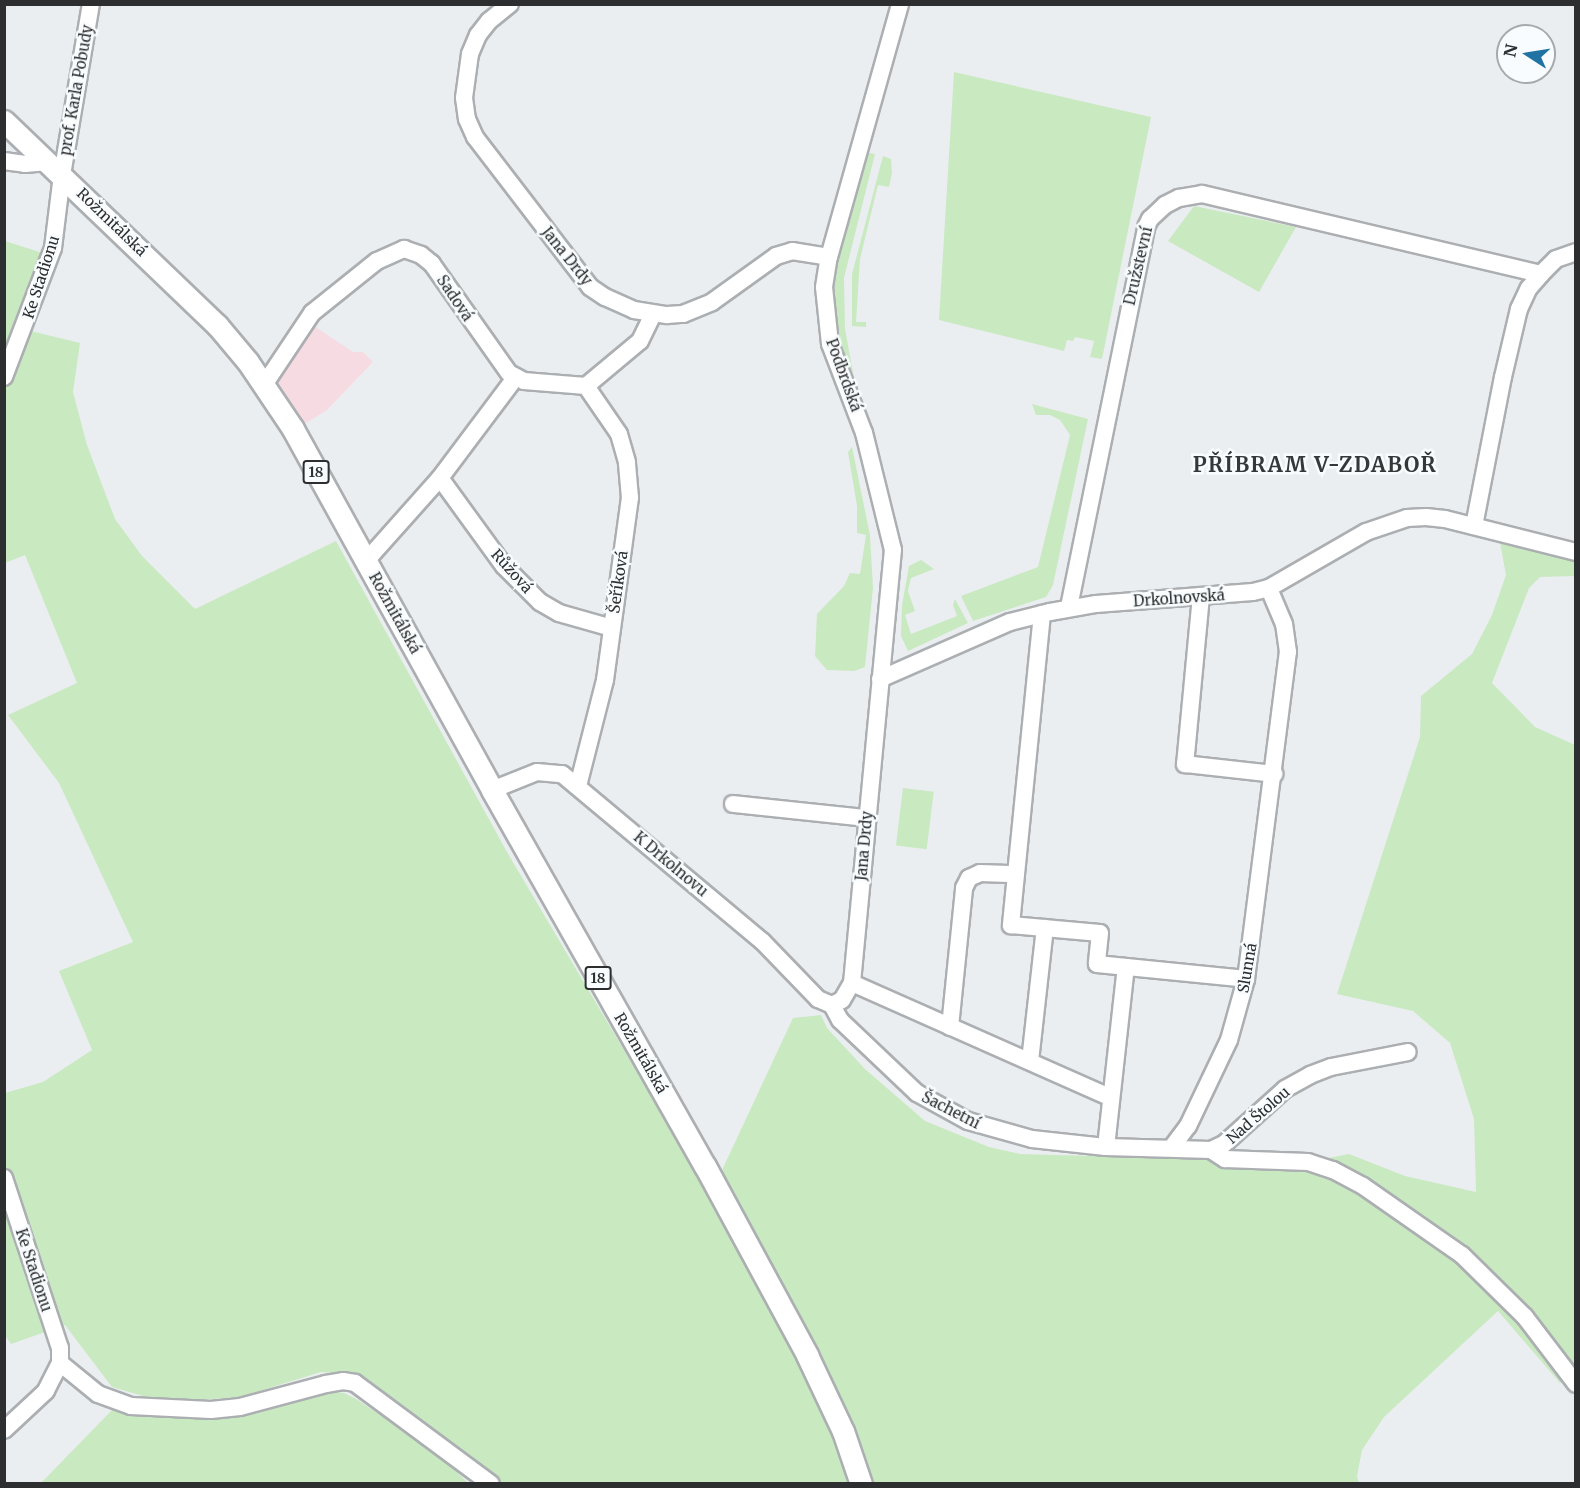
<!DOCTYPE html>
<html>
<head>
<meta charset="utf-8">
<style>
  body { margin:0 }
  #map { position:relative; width:1580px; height:1488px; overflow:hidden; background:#ebeef1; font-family:Merriweather,serif }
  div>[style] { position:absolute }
  .industrial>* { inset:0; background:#f6dce2 }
  .green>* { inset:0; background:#c9e9c1; transform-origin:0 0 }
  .roads { filter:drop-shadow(2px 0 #acafb2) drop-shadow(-2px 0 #acafb2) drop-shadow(0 2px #acafb2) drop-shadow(0 -2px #acafb2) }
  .minor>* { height:16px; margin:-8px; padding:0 8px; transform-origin:8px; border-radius:8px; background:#fff }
  .major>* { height:21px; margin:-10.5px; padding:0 10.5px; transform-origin:10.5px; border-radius:10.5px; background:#fff }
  span { translate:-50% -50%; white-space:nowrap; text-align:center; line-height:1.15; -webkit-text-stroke:5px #f8fcfe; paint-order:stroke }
  .shield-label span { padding:2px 4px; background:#f8fcfe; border:2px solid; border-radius:4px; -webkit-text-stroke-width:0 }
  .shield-label { font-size:14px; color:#2d2e2f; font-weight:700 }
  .street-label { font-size:15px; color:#2d2e2f }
  .district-label { font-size:21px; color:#353739; font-weight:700; letter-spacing:1.5px }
  .frame { position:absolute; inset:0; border:6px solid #2d2e2f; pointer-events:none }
  .north { position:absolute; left:1496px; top:24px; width:60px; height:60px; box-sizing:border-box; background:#f8fcfe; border:2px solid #a7aaab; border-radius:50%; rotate:282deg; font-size:16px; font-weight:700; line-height:24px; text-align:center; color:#2d2e2f }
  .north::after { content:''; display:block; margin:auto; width:21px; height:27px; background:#2173a4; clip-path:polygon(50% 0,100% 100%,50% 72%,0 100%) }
</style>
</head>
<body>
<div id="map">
  <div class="industrial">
    <i style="clip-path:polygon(314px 326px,353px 352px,363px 352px,373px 362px,327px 410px,303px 425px,276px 384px,308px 332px)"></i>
  </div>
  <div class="green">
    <i style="clip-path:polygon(954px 72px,1151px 117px,1102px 359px,1090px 357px,1094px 341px,1075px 337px,1073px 341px,1067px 340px,1064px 351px,939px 320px)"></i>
    <i style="clip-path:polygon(869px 153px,875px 154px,844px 278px,845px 329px,854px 378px,863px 403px,860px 405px,838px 340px,833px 308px,833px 277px,865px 158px)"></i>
    <i style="clip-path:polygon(883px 156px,891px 159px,892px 173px,889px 187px,878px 185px,860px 259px,856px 322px,866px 322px,866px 327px,852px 326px,852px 274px)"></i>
    <i style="clip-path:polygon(1194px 206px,1296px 227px,1259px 292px,1168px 241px)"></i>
    <i style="clip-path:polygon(5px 241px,49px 255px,5px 369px)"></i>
    <i style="clip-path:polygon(27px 330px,80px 343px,73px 392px,87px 445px,115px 519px,142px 556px,195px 609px,336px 541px,507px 852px,700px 1179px,832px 1426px,853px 1483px,500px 1483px,473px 1458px,362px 1375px,321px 1372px,240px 1397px,186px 1401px,143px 1396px,112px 1387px,65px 1325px,11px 1344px,4px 1334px,5px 1093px,43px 1082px,92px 1050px,59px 971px,133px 942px,59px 783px,8px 715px,77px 683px,25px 555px,5px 563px,5px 384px)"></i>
    <i style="clip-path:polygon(1032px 404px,1088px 419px,1053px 585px,1046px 597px,973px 621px,961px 596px,1038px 567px,1070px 435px,1060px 420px,1050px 415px,1036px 415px)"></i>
    <i style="clip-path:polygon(852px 447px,870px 535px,873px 588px,865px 667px,854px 671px,827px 670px,815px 656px,817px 614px,844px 586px,850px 573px,860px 574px,866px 535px,857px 533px,857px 506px,848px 452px)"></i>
    <i style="clip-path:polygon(1499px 537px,1575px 554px,1575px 576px,1540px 577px,1529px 588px,1492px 683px,1535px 727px,1575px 745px,1575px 1373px,1560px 1383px,1498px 1311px,1384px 1417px,1362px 1450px,1357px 1476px,1359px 1483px,868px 1483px,721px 1187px,723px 1168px,793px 1018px,821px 1015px,827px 1028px,865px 1069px,925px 1121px,989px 1147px,1020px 1154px,1308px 1162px,1349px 1154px,1405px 1176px,1476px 1192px,1474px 1119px,1450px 1043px,1413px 1011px,1337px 994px,1420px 737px,1421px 696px,1472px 654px,1492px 615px,1506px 575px)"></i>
    <i style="clip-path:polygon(921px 560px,934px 569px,911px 578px,908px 591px,915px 611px,905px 615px,911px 634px,957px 616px,953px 605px,955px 599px,968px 623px,908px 651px,901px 636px,902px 605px,909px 566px)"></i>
    <i style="left:903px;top:788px;width:31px;height:58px;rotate:7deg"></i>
    <i style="clip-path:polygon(329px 1391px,344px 1393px,358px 1400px,443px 1458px,468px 1483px,40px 1484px,113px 1409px,146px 1412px)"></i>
  </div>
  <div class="roads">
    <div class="minor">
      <i style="left:510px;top:4px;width:27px;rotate:141deg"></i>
      <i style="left:489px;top:21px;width:18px;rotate:128deg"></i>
      <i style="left:478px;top:35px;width:21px;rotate:113deg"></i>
      <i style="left:470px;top:54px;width:44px;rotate:97.8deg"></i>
      <i style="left:464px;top:98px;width:21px;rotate:82deg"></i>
      <i style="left:467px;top:119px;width:20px;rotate:66deg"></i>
      <i style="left:475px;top:137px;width:189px;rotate:52.5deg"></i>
      <i style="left:590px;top:287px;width:18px;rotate:34deg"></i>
      <i style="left:605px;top:297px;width:32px;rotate:24deg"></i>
      <i style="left:634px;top:310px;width:33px;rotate:9deg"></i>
      <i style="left:667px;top:315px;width:16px;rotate:-4deg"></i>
      <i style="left:683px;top:314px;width:31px;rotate:-22deg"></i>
      <i style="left:712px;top:302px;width:79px;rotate:-35.7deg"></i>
      <i style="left:776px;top:256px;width:17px;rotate:-17deg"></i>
      <i style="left:792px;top:251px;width:37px;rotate:9deg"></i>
      <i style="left:4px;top:161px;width:21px;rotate:8deg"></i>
      <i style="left:25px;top:164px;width:23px;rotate:-5deg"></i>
      <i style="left:4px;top:377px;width:138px;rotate:-69.2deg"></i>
      <i style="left:53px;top:248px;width:74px;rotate:-83deg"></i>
      <i style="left:62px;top:175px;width:173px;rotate:-80.4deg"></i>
      <i style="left:264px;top:385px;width:87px;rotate:-56.3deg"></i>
      <i style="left:312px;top:313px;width:83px;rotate:-38.7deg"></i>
      <i style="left:377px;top:261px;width:30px;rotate:-24deg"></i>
      <i style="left:404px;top:249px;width:18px;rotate:19deg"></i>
      <i style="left:421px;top:255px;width:14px;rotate:39deg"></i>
      <i style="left:432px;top:264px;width:133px;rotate:54.8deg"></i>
      <i style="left:509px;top:373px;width:17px;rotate:28deg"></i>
      <i style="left:524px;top:381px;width:62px;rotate:4.6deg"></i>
      <i style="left:586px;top:386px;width:70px;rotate:-39.8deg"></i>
      <i style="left:640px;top:341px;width:30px;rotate:-64deg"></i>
      <i style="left:440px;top:478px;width:109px;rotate:54deg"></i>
      <i style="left:504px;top:566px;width:51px;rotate:45deg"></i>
      <i style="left:540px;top:602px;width:22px;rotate:30deg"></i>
      <i style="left:559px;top:613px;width:55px;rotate:15.8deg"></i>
      <i style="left:1474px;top:526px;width:152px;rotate:-79deg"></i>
      <i style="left:1503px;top:377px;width:70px;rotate:-76.8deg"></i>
      <i style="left:1519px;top:309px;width:23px;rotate:-65deg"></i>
      <i style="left:1529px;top:288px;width:18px;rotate:-49deg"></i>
      <i style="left:1541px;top:274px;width:21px;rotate:-45deg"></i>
      <i style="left:1556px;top:259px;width:21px;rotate:-19deg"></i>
      <i style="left:366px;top:561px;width:111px;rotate:-48.3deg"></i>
      <i style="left:440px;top:478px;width:125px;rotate:-53.1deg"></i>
      <i style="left:1201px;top:596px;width:169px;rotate:95.4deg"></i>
      <i style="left:1185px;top:764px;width:90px;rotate:6.4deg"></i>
      <i style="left:1069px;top:607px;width:388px;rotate:-78.5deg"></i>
      <i style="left:1146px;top:227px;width:9px;rotate:-63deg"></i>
      <i style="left:1150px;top:219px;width:21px;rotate:-43deg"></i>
      <i style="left:1165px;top:205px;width:16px;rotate:-27deg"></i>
      <i style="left:1179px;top:198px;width:23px;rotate:-10deg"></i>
      <i style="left:1202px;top:194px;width:348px;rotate:13.3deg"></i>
      <i style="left:1042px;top:614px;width:313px;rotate:95.7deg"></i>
      <i style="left:1011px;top:925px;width:89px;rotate:5.1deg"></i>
      <i style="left:1100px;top:933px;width:31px;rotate:96deg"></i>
      <i style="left:1097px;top:964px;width:150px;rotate:5.7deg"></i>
      <i style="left:880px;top:679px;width:142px;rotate:-23.7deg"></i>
      <i style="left:1010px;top:622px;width:41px;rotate:-14deg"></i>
      <i style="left:1050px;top:612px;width:47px;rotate:-9.9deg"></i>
      <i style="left:1096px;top:604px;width:157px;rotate:-4.4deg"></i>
      <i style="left:1253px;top:592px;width:16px;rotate:-14deg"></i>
      <i style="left:1269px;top:588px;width:112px;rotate:-30deg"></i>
      <i style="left:1366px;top:532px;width:43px;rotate:-18.9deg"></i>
      <i style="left:1407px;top:518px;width:19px;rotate:-3deg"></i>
      <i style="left:1426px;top:517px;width:19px;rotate:6deg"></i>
      <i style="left:1445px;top:519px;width:135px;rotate:14.1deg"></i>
      <i style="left:578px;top:786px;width:109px;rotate:-75.7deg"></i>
      <i style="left:605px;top:680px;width:184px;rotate:-82.2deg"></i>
      <i style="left:630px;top:498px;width:36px;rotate:-95deg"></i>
      <i style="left:627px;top:462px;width:29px;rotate:-106deg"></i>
      <i style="left:619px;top:434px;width:58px;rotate:-124.5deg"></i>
      <i style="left:492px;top:790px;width:48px;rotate:-21.8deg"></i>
      <i style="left:537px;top:772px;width:25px;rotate:5deg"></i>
      <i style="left:562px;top:774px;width:261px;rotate:39.9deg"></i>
      <i style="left:762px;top:941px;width:81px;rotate:46deg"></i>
      <i style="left:818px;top:999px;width:15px;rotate:23deg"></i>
      <i style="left:733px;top:804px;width:134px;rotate:6deg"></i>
      <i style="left:852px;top:983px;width:283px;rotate:23.9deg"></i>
      <i style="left:832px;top:1005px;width:11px;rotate:-27deg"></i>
      <i style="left:842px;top:1000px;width:20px;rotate:-60deg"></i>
      <i style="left:852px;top:983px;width:435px;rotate:-84.6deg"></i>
      <i style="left:893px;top:550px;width:121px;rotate:-103.9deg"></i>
      <i style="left:864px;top:433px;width:95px;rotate:-110.9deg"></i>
      <i style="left:830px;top:344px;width:57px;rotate:-96deg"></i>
      <i style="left:824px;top:287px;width:30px;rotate:-81deg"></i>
      <i style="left:829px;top:257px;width:263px;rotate:-74.3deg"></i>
      <i style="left:832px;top:1005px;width:17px;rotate:62deg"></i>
      <i style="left:840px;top:1020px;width:106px;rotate:43.5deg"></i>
      <i style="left:917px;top:1093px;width:58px;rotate:28.8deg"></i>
      <i style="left:968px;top:1121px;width:66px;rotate:15.7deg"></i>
      <i style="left:1032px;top:1139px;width:74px;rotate:6.2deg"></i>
      <i style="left:1106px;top:1147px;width:105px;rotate:1.6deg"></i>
      <i style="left:1211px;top:1150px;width:14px;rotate:-25deg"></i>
      <i style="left:1224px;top:1144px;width:82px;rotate:-42deg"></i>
      <i style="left:1285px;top:1089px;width:29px;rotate:-29deg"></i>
      <i style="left:1310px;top:1075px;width:22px;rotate:-21deg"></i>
      <i style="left:1331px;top:1067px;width:78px;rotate:-11deg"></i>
      <i style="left:950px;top:1027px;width:140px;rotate:-84.2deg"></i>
      <i style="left:964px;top:888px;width:11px;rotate:-63deg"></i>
      <i style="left:969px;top:878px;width:12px;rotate:-24deg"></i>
      <i style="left:980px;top:873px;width:36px;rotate:2deg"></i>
      <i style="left:1030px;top:1061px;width:134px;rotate:-83.6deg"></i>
      <i style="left:1106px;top:1147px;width:181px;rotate:-83.7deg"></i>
      <i style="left:1172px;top:1147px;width:26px;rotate:-53deg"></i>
      <i style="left:1188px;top:1126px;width:95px;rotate:-64.5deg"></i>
      <i style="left:1229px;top:1040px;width:63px;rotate:-74.4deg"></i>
      <i style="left:1246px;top:979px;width:330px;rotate:-82.7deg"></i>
      <i style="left:1288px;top:652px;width:28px;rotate:-98deg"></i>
      <i style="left:1284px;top:624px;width:39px;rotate:-113deg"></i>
      <i style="left:1211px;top:1150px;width:17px;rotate:33deg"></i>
      <i style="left:1225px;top:1159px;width:83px;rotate:2.1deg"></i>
      <i style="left:1308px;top:1162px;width:26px;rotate:18deg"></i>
      <i style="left:1333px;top:1170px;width:34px;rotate:28deg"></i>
      <i style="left:1363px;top:1186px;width:121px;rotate:34.9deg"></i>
      <i style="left:1462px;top:1255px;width:88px;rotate:44.5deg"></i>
      <i style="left:1525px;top:1317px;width:84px;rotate:52.7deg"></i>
      <i style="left:4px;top:1178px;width:179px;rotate:71.8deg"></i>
      <i style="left:60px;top:1348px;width:15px;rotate:90deg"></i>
      <i style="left:60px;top:1363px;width:31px;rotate:117deg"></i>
      <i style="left:46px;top:1391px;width:57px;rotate:137.1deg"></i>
      <i style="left:60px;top:1363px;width:49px;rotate:39.2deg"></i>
      <i style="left:98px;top:1394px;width:35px;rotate:20deg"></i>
      <i style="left:131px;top:1406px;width:80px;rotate:2.9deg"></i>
      <i style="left:211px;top:1410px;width:29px;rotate:-6deg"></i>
      <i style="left:240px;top:1407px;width:89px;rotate:-15deg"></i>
      <i style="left:326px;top:1384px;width:17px;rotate:-10deg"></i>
      <i style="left:343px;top:1381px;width:12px;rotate:9deg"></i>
      <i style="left:355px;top:1383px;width:169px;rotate:36.6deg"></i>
    </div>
    <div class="major">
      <i style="left:4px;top:121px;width:295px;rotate:43.8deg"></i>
      <i style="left:217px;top:325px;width:48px;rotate:50deg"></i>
      <i style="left:248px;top:362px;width:81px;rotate:56.1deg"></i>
      <i style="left:293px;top:429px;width:412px;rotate:61.1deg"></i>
      <i style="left:492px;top:790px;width:432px;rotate:60.5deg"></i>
      <i style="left:705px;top:1166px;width:215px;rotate:61.6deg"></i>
      <i style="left:807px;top:1355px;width:84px;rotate:64.7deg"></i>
      <i style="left:843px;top:1431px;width:56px;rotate:71.2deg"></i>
    </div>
  </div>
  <div class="shield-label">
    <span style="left:316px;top:472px">18</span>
    <span style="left:598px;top:978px">18</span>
  </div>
  <div class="street-label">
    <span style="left:76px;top:90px;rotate:-80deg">prof. Karla Pobudy</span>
    <span style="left:112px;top:222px;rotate:44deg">Rožmitálská</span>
    <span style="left:567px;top:256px;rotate:51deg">Jana Drdy</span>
    <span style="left:1138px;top:266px;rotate:-77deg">Družstevní</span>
    <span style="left:41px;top:277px;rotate:-72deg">Ke Stadionu</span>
    <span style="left:455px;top:298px;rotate:56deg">Sadová</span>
    <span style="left:844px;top:375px;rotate:70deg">Podbrdská</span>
    <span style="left:512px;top:571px;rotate:48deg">Růžová</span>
    <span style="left:618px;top:582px;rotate:-82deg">Šeříková</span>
    <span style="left:1179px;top:598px;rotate:-4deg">Drkolnovská</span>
    <span style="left:395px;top:613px;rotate:61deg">Rožmitálská</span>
    <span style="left:864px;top:846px;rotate:-85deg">Jana Drdy</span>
    <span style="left:671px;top:864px;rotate:40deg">K Drkolnovu</span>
    <span style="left:1247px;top:968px;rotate:-80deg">Slunná</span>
    <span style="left:641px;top:1053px;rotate:60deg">Rožmitálská</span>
    <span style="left:951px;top:1110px;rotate:27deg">Šachetní</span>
    <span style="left:1258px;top:1115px;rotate:-41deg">Nad Štolou</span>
    <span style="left:34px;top:1270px;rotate:72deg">Ke Stadionu</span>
  </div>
  <div class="district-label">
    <span style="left:1315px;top:465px">PŘÍBRAM V-ZDABOŘ</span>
  </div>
  <div class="frame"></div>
  <div class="north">N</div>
</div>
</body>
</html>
